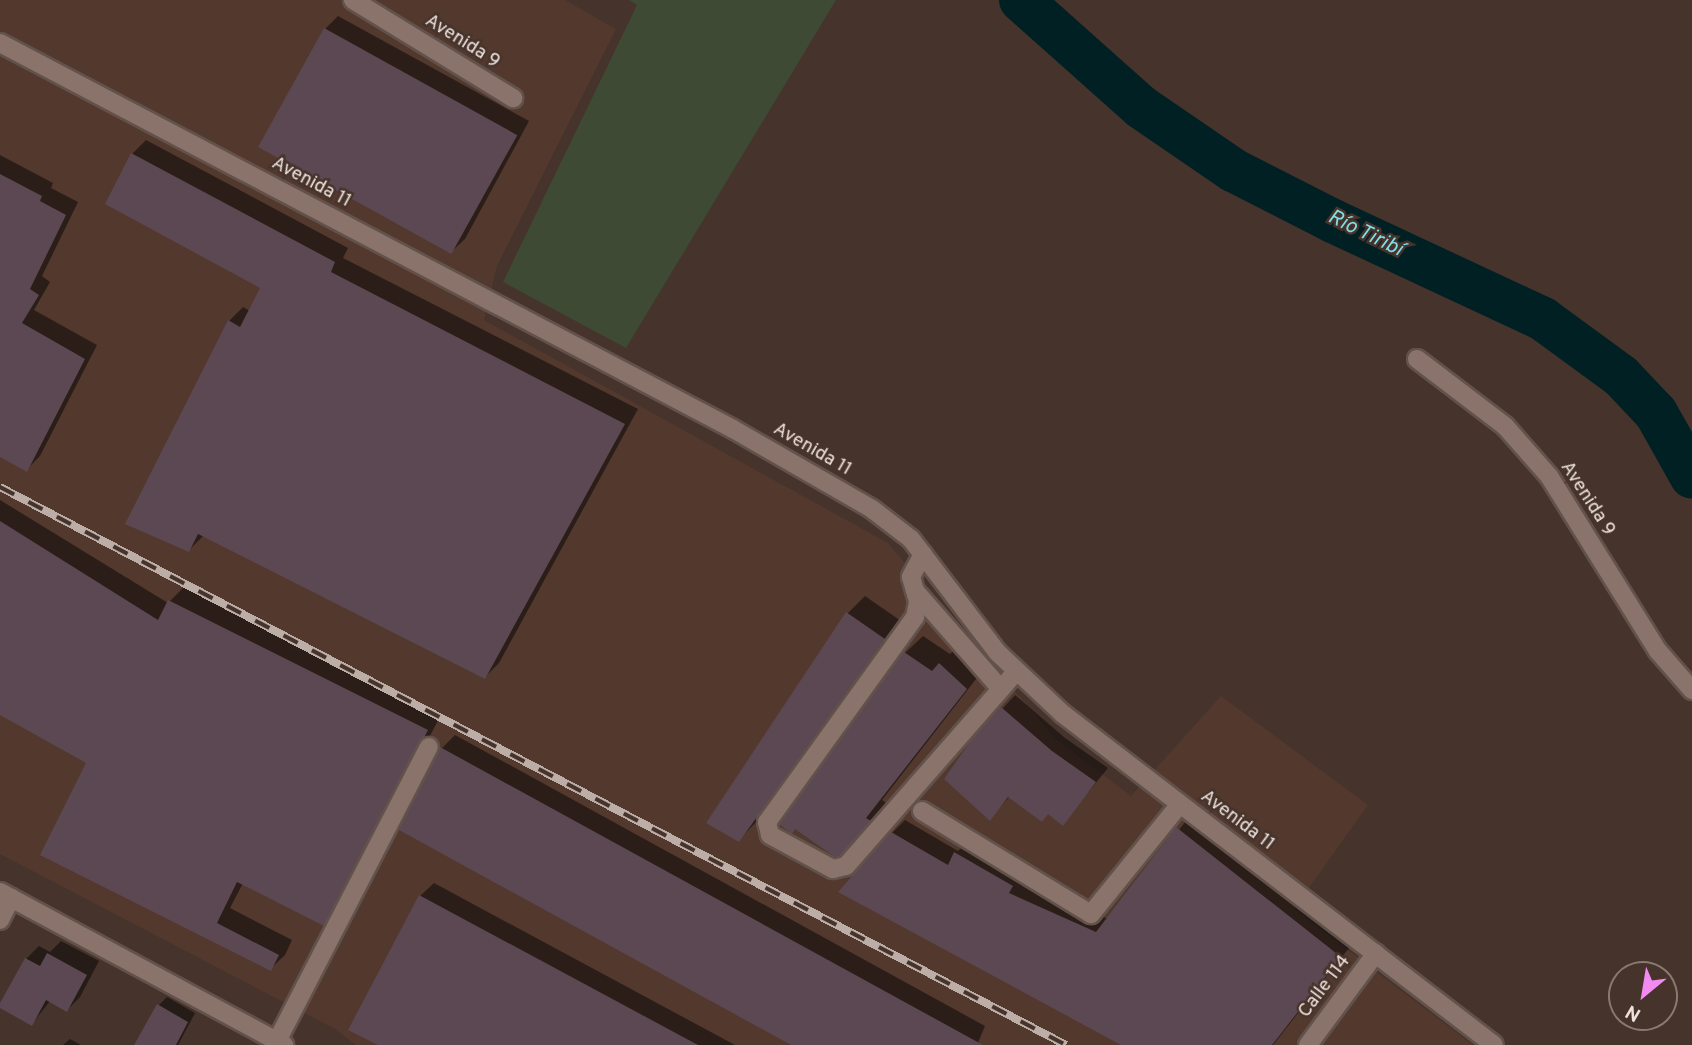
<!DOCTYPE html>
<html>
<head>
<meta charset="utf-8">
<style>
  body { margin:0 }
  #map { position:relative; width:1692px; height:1045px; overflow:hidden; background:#46332b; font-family:Overpass,sans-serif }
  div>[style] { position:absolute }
  .built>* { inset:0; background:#52382d }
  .green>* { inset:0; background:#3e4a33 }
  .shadow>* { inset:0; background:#0007 }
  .river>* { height:44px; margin:-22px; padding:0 22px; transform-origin:22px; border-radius:22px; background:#012024 }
  .building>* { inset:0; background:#5c4852; transform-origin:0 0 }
  .roads { filter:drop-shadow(2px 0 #62524b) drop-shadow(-2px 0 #62524b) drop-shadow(0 2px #62524b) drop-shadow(0 -2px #62524b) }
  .minor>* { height:18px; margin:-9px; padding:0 9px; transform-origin:9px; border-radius:9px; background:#89736a }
  .rail>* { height:8px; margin-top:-4px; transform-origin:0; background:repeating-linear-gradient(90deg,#46332b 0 16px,#bcada7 0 32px); box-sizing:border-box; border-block:2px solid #bcada7 }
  span { translate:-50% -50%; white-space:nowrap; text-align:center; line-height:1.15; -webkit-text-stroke:5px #46332b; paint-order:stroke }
  .street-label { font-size:19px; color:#eee1dc }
  .water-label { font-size:21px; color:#80dee9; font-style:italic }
  .north { position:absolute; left:1608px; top:961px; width:70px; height:70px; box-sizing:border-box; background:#46332b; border:2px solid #897972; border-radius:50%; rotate:210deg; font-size:19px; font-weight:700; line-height:28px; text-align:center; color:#eee1dc }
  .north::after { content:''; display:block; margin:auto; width:24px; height:32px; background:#f28af2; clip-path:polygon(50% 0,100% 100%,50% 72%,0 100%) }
</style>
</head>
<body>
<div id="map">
  <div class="built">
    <i style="clip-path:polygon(0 0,565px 0,616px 29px,497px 266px,484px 320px,888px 543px,1056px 739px,1131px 796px,1221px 696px,1368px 805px,1294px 909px,1473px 1045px,356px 1045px,335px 1029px,0 854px)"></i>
  </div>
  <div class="green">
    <i style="clip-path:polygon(629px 0,836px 0,626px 348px,503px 282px,637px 5px)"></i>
  </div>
  <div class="shadow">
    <i style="clip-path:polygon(338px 16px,529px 121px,465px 239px,451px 252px,325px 29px)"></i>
    <i style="clip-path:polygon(146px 140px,348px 248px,343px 258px,638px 409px,499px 663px,485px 677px,204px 535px,189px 550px,229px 321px,243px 307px,250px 311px,262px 287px,132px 154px)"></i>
    <i style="clip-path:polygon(0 155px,53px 183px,51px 188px,78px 202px,42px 276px,50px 282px,34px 310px,97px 345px,40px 456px,27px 469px,0 455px)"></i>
    <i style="clip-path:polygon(0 500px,168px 603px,184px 587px,441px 715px,338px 909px,323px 924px,243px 883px,230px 908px,292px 940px,285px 955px,270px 969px,43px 855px,89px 762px,0 713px)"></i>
    <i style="clip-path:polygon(865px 596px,901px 621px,756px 822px,739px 840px,848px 613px)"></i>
    <i style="clip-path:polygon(923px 636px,950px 654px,957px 647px,983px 670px,882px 800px,886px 803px,857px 836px,782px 824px,905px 653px)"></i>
    <i style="clip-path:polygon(1015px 695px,1065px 738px,1108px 768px,1063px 823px,1048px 813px,1010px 796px,990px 818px,974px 740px)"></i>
    <i style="clip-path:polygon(455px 735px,985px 1026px,977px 1045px,795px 1045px,401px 829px,442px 748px)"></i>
    <i style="clip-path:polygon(1190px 816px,1353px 943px,1273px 1045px,1124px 1045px,892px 833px,905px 820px,958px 851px,969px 840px,1021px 879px,1108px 919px)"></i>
    <i style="clip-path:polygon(434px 883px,735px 1045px,382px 1045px,350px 1029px,420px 896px)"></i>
    <i style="clip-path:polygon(61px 941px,99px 961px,80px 997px,67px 1010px,50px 1001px,32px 1024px,26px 959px,39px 946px,50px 952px)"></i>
    <i style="clip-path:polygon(167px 997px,195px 1013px,178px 1045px,136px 1045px,158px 1006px)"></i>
    <i style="clip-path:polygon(70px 1039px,81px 1045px,63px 1045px)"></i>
  </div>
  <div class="river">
    <i style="left:1021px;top:0;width:161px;rotate:41.7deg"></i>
    <i style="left:1141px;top:107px;width:112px;rotate:34.4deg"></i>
    <i style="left:1233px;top:170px;width:112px;rotate:27deg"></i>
    <i style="left:1333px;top:221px;width:232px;rotate:25deg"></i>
    <i style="left:1543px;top:319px;width:97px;rotate:36.2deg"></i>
    <i style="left:1621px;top:376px;width:51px;rotate:46.6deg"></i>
    <i style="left:1656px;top:413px;width:73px;rotate:60.6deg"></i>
  </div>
  <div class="building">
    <i style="left:324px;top:28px;width:221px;height:136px;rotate:29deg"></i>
    <i style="clip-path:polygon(131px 153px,335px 262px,331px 272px,625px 424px,485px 679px,198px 534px,189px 552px,125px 524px,228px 320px,240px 327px,260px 288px,105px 204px)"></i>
    <i style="clip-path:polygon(0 174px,42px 196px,40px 201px,66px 215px,30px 289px,39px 295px,22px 323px,85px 359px,27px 472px,0 457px)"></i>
    <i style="clip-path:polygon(0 521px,158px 620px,168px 600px,428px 730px,324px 926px,237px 882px,217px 923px,279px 955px,271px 971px,40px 855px,86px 763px,0 715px)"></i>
    <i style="clip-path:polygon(846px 612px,885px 639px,739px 842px,706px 823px)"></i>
    <i style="clip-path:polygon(904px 652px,932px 671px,939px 663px,967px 689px,866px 818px,871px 821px,840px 856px,835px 857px,795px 829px,792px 834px,779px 824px)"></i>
    <i style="clip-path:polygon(1001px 707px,1052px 751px,1096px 782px,1063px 826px,1048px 814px,1042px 822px,1008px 797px,990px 821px,944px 779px,972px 739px)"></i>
    <i style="clip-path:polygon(440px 747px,983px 1045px,791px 1045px,399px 830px)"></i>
    <i style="clip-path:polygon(1176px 827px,1341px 957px,1272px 1045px,1121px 1045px,838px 892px,891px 832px,948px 865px,954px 852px,1013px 886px,1009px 893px,1096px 932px)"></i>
    <i style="clip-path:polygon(419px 895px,698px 1045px,378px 1045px,348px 1030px)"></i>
    <i style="clip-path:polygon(47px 953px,87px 975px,67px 1012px,46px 1000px,32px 1026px,0 1008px,0 1003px,25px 958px,40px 966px)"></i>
    <i style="clip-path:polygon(157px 1004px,188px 1022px,176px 1045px,134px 1045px)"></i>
  </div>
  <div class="roads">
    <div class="minor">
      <i style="left:353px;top:0;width:188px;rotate:31.5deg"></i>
      <i style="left:0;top:43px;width:828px;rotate:27.77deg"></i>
      <i style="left:733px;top:429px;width:160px;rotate:29.9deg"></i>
      <i style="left:872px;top:509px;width:49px;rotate:37.6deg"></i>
      <i style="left:911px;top:539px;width:143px;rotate:52.7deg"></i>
      <i style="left:998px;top:653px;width:89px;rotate:43.2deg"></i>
      <i style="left:1063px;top:714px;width:543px;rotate:37.52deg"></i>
      <i style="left:1417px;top:359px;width:111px;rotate:37.3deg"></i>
      <i style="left:1505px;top:426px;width:67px;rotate:48.7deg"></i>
      <i style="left:1549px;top:476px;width:206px;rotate:58.1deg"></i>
      <i style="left:1658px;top:651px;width:52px;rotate:48.9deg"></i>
      <i style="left:923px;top:554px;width:26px;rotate:118deg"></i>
      <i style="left:911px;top:577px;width:26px;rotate:74deg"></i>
      <i style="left:918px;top:602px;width:15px;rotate:101deg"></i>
      <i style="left:915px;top:617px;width:253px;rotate:125.8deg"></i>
      <i style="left:767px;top:822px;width:13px;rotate:77deg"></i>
      <i style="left:770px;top:835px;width:72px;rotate:28.4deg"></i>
      <i style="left:833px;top:869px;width:13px;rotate:-13deg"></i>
      <i style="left:846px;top:866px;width:258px;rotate:-48.8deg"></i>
      <i style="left:916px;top:592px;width:129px;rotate:48.8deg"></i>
      <i style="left:922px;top:811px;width:198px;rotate:31.4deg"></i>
      <i style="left:1091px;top:914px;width:141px;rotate:-51deg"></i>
      <i style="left:0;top:892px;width:323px;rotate:28.3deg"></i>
      <i style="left:0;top:920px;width:25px;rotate:-63deg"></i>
      <i style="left:277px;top:1041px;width:331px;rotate:-62.7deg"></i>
      <i style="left:1308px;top:1045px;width:114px;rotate:-53.5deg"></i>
    </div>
  </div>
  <div class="rail">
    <i style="left:0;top:487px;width:1203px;rotate:27.63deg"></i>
  </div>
  <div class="street-label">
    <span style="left:462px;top:42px;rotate:32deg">Avenida 9</span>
    <span style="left:311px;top:183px;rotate:28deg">Avenida 11</span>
    <span style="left:812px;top:450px;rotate:30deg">Avenida 11</span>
    <span style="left:1587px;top:499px;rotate:57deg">Avenida 9</span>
    <span style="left:1237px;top:821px;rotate:37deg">Avenida 11</span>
    <span style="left:1325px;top:987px;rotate:-53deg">Calle 114</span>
  </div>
  <div class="water-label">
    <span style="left:1365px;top:234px;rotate:26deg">Río Tiribí</span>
  </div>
  <div class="north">N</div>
</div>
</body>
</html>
